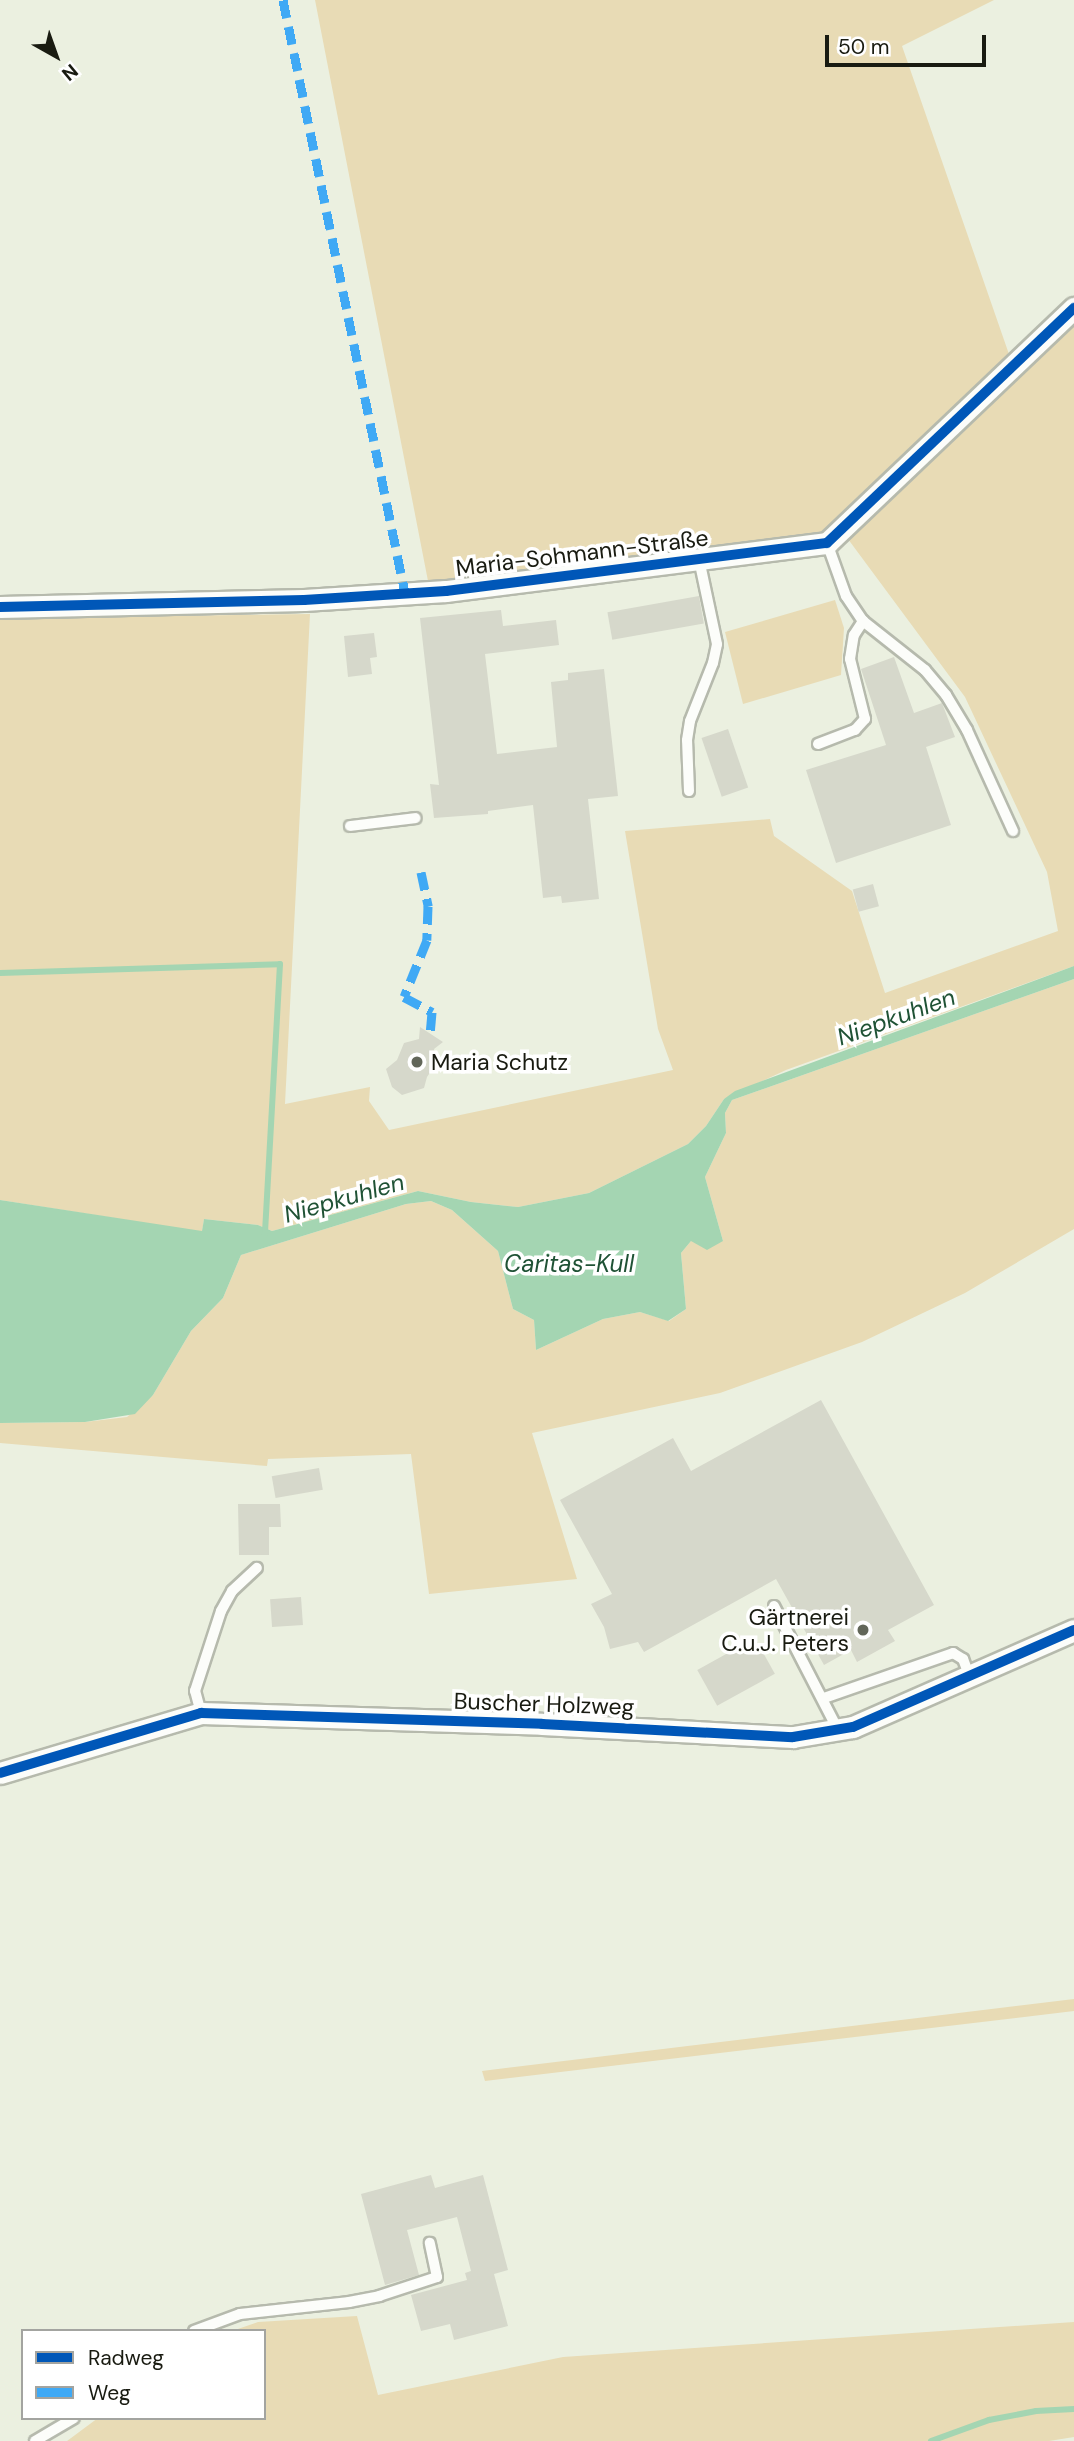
<!DOCTYPE html>
<html>
<head>
<meta charset="utf-8">
<style>
  body { margin:0 }
  #map { position:relative; width:1074px; height:2441px; overflow:hidden; background:#ebf0e0; font-family:"DM Sans",sans-serif }
  div>[style] { position:absolute }
  .green>* { inset:0; background:#e8dbb5 }
  .water>* { inset:0; background:#a4d5b2 }
  .stream>* { height:6px; margin:-3px; padding:0 3px; transform-origin:3px; border-radius:3px; background:#a4d5b2 }
  .building>* { inset:0; background:#d6d8cb; transform-origin:0 0 }
  .roads { filter:drop-shadow(2px 0 #b6baad) drop-shadow(-2px 0 #b6baad) drop-shadow(0 2px #b6baad) drop-shadow(0 -2px #b6baad) }
  .service>* { height:10px; margin:-5px; padding:0 5px; transform-origin:5px; border-radius:5px; background:#fcfdfa }
  .minor>* { height:21px; margin:-10.5px; padding:0 10.5px; transform-origin:10.5px; border-radius:10.5px; background:#fcfdfa }
  .quiet>* { height:9px; margin-top:-4.5px; transform-origin:0; background:repeating-linear-gradient(90deg,#3fa9f5 0 18px,transparent 0 27px) }
  .cycleway>* { height:10px; margin:-5px; padding:0 5px; transform-origin:5px; border-radius:5px; background:#0057b8 }
  .dots>* { width:19px; height:19px; translate:-50% -50%; box-sizing:border-box; border:4px solid #fff; border-radius:50% }
  span { translate:-50% -50%; white-space:nowrap; text-align:center; line-height:1.15; -webkit-text-stroke:7px #fff; paint-order:stroke }
  .street-label { font-size:23px; color:#191b11 }
  .poi-label { font-size:23px; color:#191b11 }
  .left { translate:0 -50%; text-align:left }
  .right { translate:-100% -50%; text-align:right }
  .water-label { font-size:24px; color:#1f5235; font-style:italic }
  .legend { position:absolute; left:21px; top:2329px; width:245px; height:91px; box-sizing:border-box; background:#fff; border:2px solid #a3a4a0; margin:0; padding:9px 12px; list-style:none; font-size:21px; color:#191b11 }
  .legend li { display:flex; align-items:center; gap:14px; height:35px }
  .legend b { width:35px; border:2px solid #a3a4a0 }
  .north { position:absolute; left:21px; top:21px; width:70px; height:70px; -webkit-text-stroke:5px #fff; paint-order:stroke; rotate:140deg; font-size:19px; font-weight:700; line-height:28px; text-align:center; color:#191b11 }
  .north::after { content:''; display:block; margin:auto; width:24px; height:32px; background:#191b11; clip-path:polygon(50% 0,100% 100%,50% 72%,0 100%) }
  .scale { position:absolute; left:825px; top:35px; width:161px; height:32px; box-sizing:border-box; border:4px solid #191b11; border-top:0; padding-left:9px; font-size:21px; line-height:24px; white-space:nowrap; color:#191b11; -webkit-text-stroke:5px #fff; paint-order:stroke }
</style>
</head>
<body>
<div id="map">
  <div class="green">
    <i style="clip-path:polygon(315px 0,994px 0,902px 46px,1011px 360px,823px 540px,428px 581px)"></i>
    <i style="clip-path:polygon(1074px 318px,1074px 966px,786px 1070px,724px 1099px,706px 1126px,688px 1144px,589px 1193px,518px 1207px,471px 1202px,418px 1191px,272px 1231px,258px 1225px,204px 1219px,202px 1232px,0 1200px,0 618px,310px 614px,285px 1104px,370px 1087px,369px 1101px,389px 1130px,673px 1070px,658px 1029px,625px 831px,770px 819px,774px 836px,852px 891px,885px 993px,1058px 931px,1047px 872px,965px 697px,845px 535px)"></i>
    <i style="clip-path:polygon(835px 600px,844px 628px,841px 675px,743px 704px,725px 632px)"></i>
    <i style="clip-path:polygon(1074px 979px,1074px 1229px,965px 1293px,862px 1342px,720px 1393px,532px 1433px,577px 1579px,429px 1594px,411px 1454px,268px 1459px,267px 1466px,0 1443px,0 1423px,85px 1422px,127px 1417px,153px 1395px,191px 1331px,223px 1298px,241px 1255px,406px 1204px,431px 1201px,452px 1210px,498px 1251px,513px 1309px,534px 1320px,536px 1350px,603px 1319px,640px 1312px,669px 1321px,686px 1309px,681px 1253px,691px 1241px,723px 1241px,705px 1177px,726px 1133px,725px 1113px,732px 1100px)"></i>
    <i style="clip-path:polygon(1074px 1999px,1074px 2011px,485px 2081px,482px 2071px)"></i>
    <i style="clip-path:polygon(357px 2316px,378px 2395px,563px 2357px,1074px 2322px,1074px 2437px,1049px 2441px,67px 2441px,98px 2418px,264px 2418px,264px 2331px,232px 2331px,258px 2322px)"></i>
  </div>
  <div class="water">
    <i style="clip-path:polygon(1074px 966px,1074px 979px,732px 1100px,725px 1113px,726px 1133px,705px 1177px,723px 1241px,707px 1250px,691px 1241px,681px 1253px,686px 1309px,668px 1321px,640px 1312px,603px 1319px,536px 1350px,534px 1320px,513px 1309px,498px 1251px,452px 1210px,431px 1201px,406px 1204px,241px 1255px,223px 1298px,191px 1331px,153px 1395px,135px 1414px,85px 1422px,0 1423px,0 1200px,202px 1231px,204px 1219px,258px 1225px,272px 1231px,418px 1191px,471px 1202px,518px 1207px,589px 1193px,688px 1144px,706px 1126px,724px 1099px,735px 1091px)"></i>
  </div>
  <div class="stream">
    <i style="left:0;top:973px;width:280px;rotate:-1.8deg"></i>
    <i style="left:280px;top:964px;width:271px;rotate:93.2deg"></i>
    <i style="left:931px;top:2441px;width:62px;rotate:-19.9deg"></i>
    <i style="left:989px;top:2420px;width:48px;rotate:-10.8deg"></i>
    <i style="left:1036px;top:2411px;width:38px;rotate:-3deg"></i>
  </div>
  <div class="building">
    <i style="left:699px;top:596px;width:28px;height:93px;rotate:80deg"></i>
    <i style="clip-path:polygon(501px 610px,503px 626px,556px 620px,559px 645px,485px 654px,497px 754px,557px 747px,551px 682px,568px 680px,568px 673px,604px 669px,618px 796px,588px 799px,599px 899px,562px 903px,561px 896px,543px 898px,533px 805px,488px 811px,488px 814px,434px 818px,430px 784px,439px 785px,420px 618px)"></i>
    <i style="clip-path:polygon(374px 633px,377px 657px,370px 658px,372px 674px,348px 677px,344px 636px)"></i>
    <i style="clip-path:polygon(894px 657px,914px 713px,942px 703px,955px 737px,926px 747px,951px 825px,836px 863px,806px 770px,886px 745px,861px 669px)"></i>
    <i style="left:728px;top:729px;width:62px;height:28px;rotate:71deg"></i>
    <i style="left:873px;top:884px;width:23px;height:21px;rotate:75deg"></i>
    <i style="clip-path:polygon(420px 1027px,443px 1042px,434px 1049px,437px 1062px,427px 1077px,424px 1088px,402px 1095px,392px 1087px,386px 1069px,397px 1060px,404px 1043px,419px 1039px)"></i>
    <i style="clip-path:polygon(821px 1400px,934px 1605px,888px 1630px,895px 1641px,857px 1662px,851px 1650px,824px 1665px,776px 1579px,644px 1652px,638px 1642px,610px 1649px,604px 1627px,591px 1604px,612px 1594px,560px 1500px,673px 1438px,691px 1471px)"></i>
    <i style="left:319px;top:1468px;width:22px;height:48px;rotate:80deg"></i>
    <i style="clip-path:polygon(238px 1504px,280px 1504px,281px 1527px,269px 1527px,269px 1555px,239px 1555px)"></i>
    <i style="left:301px;top:1597px;width:28px;height:31px;rotate:86deg"></i>
    <i style="left:755px;top:1638px;width:41px;height:66px;rotate:61deg"></i>
    <i style="clip-path:polygon(431px 2175px,435px 2188px,483px 2175px,508px 2270px,494px 2274px,508px 2326px,454px 2340px,450px 2324px,421px 2331px,411px 2295px,467px 2280px,465px 2273px,471px 2271px,457px 2217px,407px 2230px,419px 2275px,385px 2285px,361px 2194px)"></i>
  </div>
  <div class="roads">
    <div class="service">
      <i style="left:827px;top:543px;width:56px;rotate:70.3deg"></i>
      <i style="left:846px;top:596px;width:30px;rotate:56deg"></i>
      <i style="left:863px;top:621px;width:79px;rotate:38.3deg"></i>
      <i style="left:925px;top:670px;width:33px;rotate:50deg"></i>
      <i style="left:946px;top:695px;width:41px;rotate:59deg"></i>
      <i style="left:967px;top:730px;width:111px;rotate:65.5deg"></i>
      <i style="left:818px;top:744px;width:40px;rotate:-21deg"></i>
      <i style="left:855px;top:730px;width:15px;rotate:-48deg"></i>
      <i style="left:865px;top:719px;width:62px;rotate:-104deg"></i>
      <i style="left:850px;top:659px;width:24px;rotate:-81deg"></i>
      <i style="left:854px;top:635px;width:17px;rotate:-57deg"></i>
      <i style="left:689px;top:791px;width:51px;rotate:-92.2deg"></i>
      <i style="left:687px;top:740px;width:19px;rotate:-81deg"></i>
      <i style="left:690px;top:721px;width:62px;rotate:-68.4deg"></i>
      <i style="left:713px;top:663px;width:19px;rotate:-78deg"></i>
      <i style="left:717px;top:644px;width:87px;rotate:-102deg"></i>
      <i style="left:350px;top:826px;width:66px;rotate:-6.9deg"></i>
      <i style="left:774px;top:1606px;width:140px;rotate:62.7deg"></i>
      <i style="left:824px;top:1698px;width:137px;rotate:-19.2deg"></i>
      <i style="left:953px;top:1653px;width:12px;rotate:31deg"></i>
      <i style="left:963px;top:1659px;width:19px;rotate:69deg"></i>
      <i style="left:201px;top:1713px;width:23px;rotate:-105deg"></i>
      <i style="left:195px;top:1691px;width:84px;rotate:-72deg"></i>
      <i style="left:221px;top:1611px;width:23px;rotate:-61deg"></i>
      <i style="left:232px;top:1591px;width:34px;rotate:-43deg"></i>
      <i style="left:194px;top:2331px;width:49px;rotate:-20.3deg"></i>
      <i style="left:240px;top:2314px;width:110px;rotate:-6.3deg"></i>
      <i style="left:349px;top:2302px;width:31px;rotate:-11deg"></i>
      <i style="left:379px;top:2296px;width:61px;rotate:-18.1deg"></i>
      <i style="left:437px;top:2277px;width:35px;rotate:-102deg"></i>
      <i style="left:35px;top:2441px;width:45px;rotate:-30.5deg"></i>
    </div>
    <div class="minor">
      <i style="left:0;top:607px;width:304px;rotate:-1.3deg"></i>
      <i style="left:304px;top:600px;width:142px;rotate:-3.6deg"></i>
      <i style="left:446px;top:591px;width:384px;rotate:-7.2deg"></i>
      <i style="left:827px;top:543px;width:341px;rotate:-43.6deg"></i>
      <i style="left:0;top:1773px;width:210px;rotate:-16.6deg"></i>
      <i style="left:201px;top:1713px;width:341px;rotate:1.8deg"></i>
      <i style="left:542px;top:1724px;width:251px;rotate:3deg"></i>
      <i style="left:793px;top:1737px;width:61px;rotate:-9.5deg"></i>
      <i style="left:853px;top:1727px;width:241px;rotate:-23.7deg"></i>
    </div>
  </div>
  <div class="quiet">
    <i style="left:283px;top:0;width:605px;rotate:78.37deg"></i>
    <i style="left:421px;top:872px;width:35px;rotate:78deg"></i>
    <i style="left:428px;top:906px;width:34px;rotate:92deg"></i>
    <i style="left:427px;top:940px;width:61px;rotate:112deg"></i>
    <i style="left:404px;top:997px;width:32px;rotate:28deg"></i>
    <i style="left:432px;top:1012px;width:21px;rotate:95deg"></i>
  </div>
  <div class="cycleway">
    <i style="left:0;top:607px;width:304px;rotate:-1.3deg"></i>
    <i style="left:304px;top:600px;width:142px;rotate:-3.6deg"></i>
    <i style="left:446px;top:591px;width:384px;rotate:-7.2deg"></i>
    <i style="left:827px;top:543px;width:341px;rotate:-43.6deg"></i>
    <i style="left:0;top:1773px;width:210px;rotate:-16.6deg"></i>
    <i style="left:201px;top:1713px;width:341px;rotate:1.8deg"></i>
    <i style="left:542px;top:1724px;width:251px;rotate:3deg"></i>
    <i style="left:793px;top:1737px;width:61px;rotate:-9.5deg"></i>
    <i style="left:853px;top:1727px;width:241px;rotate:-23.7deg"></i>
  </div>
  <div class="dots">
    <i style="left:417px;top:1062px;background:#626659"></i>
    <i style="left:863px;top:1630px;background:#626659"></i>
  </div>
  <div class="street-label">
    <span style="left:582px;top:553px;rotate:-7deg">Maria-Sohmann-Straße</span>
    <span style="left:544px;top:1704px;rotate:2deg">Buscher Holzweg</span>
  </div>
  <div class="poi-label">
    <span class="left" style="left:431px;top:1062px">Maria Schutz</span>
    <span class="right" style="left:849px;top:1630px">Gärtnerei<br>C.u.J. Peters</span>
  </div>
  <div class="water-label">
    <span style="left:896px;top:1017px;rotate:-20deg">Niepkuhlen</span>
    <span style="left:344px;top:1198px;rotate:-16deg">Niepkuhlen</span>
    <span style="left:569px;top:1264px">Caritas-Kull</span>
  </div>
  <ul class="legend">
  <li><b style="height:9px;background:#0057b8"></b>Radweg</li>
  <li><b style="height:9px;background:#3fa9f5"></b>Weg</li>
  </ul>
  <div class="north">N</div>
  <div class="scale">50 m</div>
</div>
</body>
</html>
